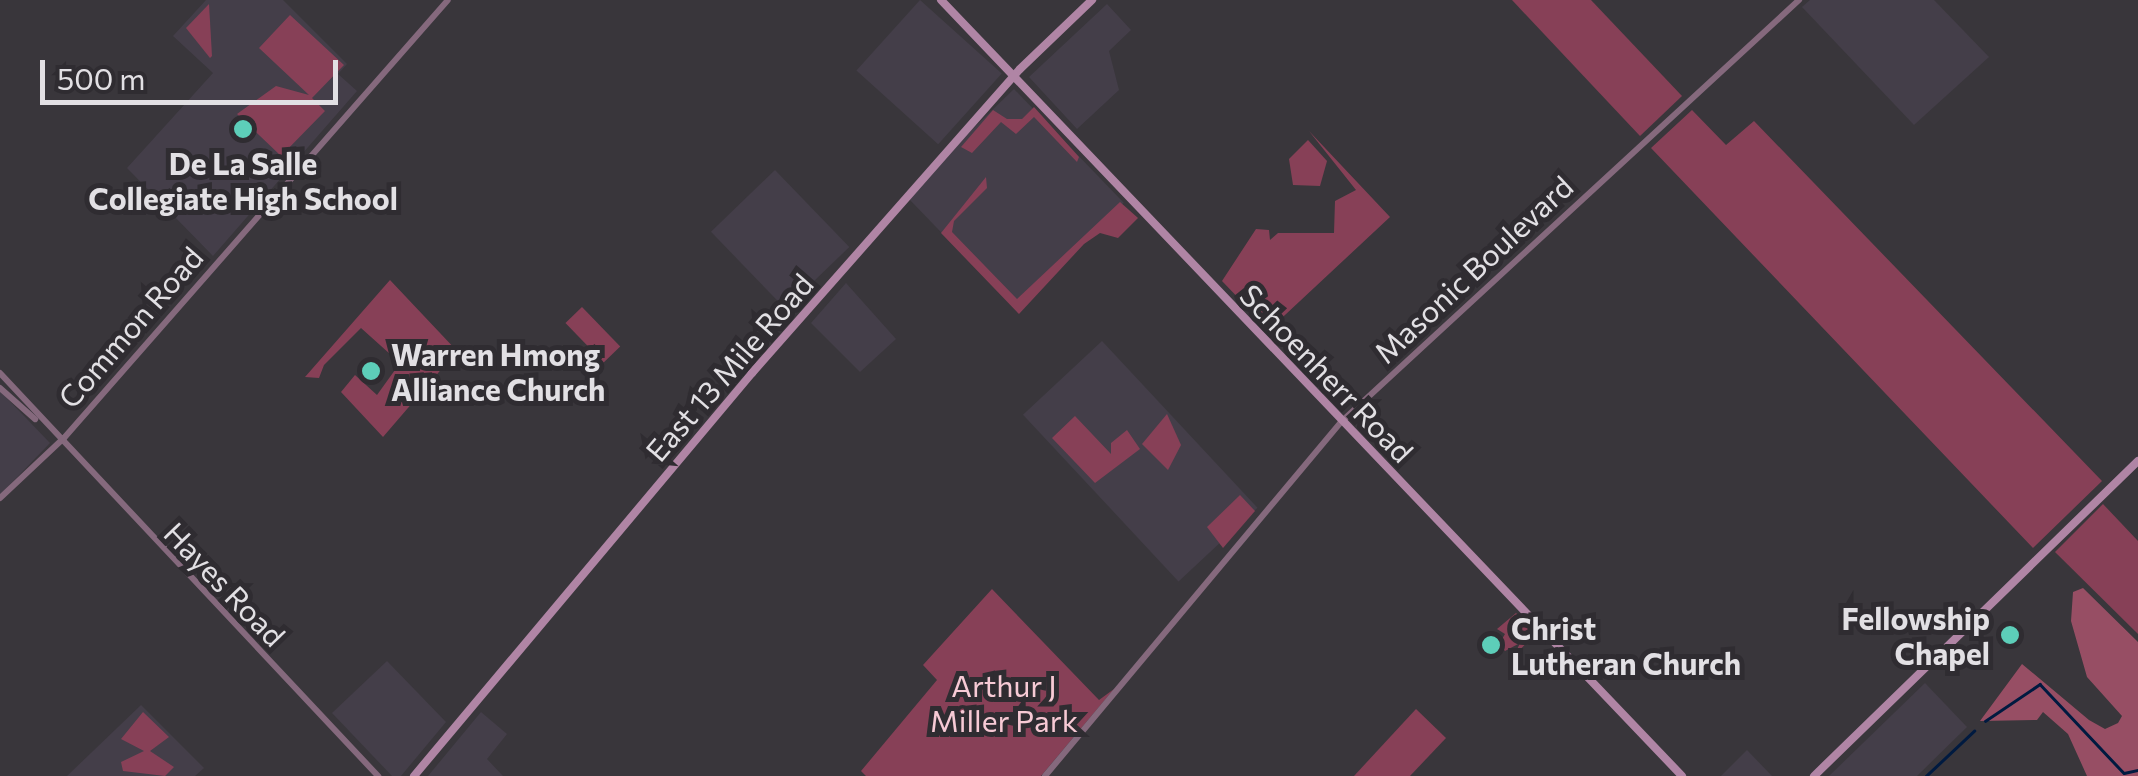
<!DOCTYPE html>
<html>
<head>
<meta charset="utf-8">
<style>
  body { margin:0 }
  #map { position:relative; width:2138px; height:776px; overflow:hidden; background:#39363b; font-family:Commissioner,sans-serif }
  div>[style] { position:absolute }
  .built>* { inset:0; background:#443e49; transform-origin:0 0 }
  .green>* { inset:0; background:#874057; transform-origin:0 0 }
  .forest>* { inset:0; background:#974e64 }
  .stream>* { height:2.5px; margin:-1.25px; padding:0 1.25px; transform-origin:1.25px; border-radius:1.25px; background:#001a40 }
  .tertiary>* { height:6px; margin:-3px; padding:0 3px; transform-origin:3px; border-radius:3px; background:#85697d }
  .secondary>* { height:8px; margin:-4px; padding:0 4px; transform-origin:4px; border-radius:4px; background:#b085a5 }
  .dots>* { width:28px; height:28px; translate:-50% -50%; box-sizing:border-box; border:5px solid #2f2c31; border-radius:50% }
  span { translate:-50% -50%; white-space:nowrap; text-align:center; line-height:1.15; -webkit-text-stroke:10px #2f2c31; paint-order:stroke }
  .poi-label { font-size:30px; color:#e2e0e4; font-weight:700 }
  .left { translate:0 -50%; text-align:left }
  .right { translate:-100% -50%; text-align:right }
  .street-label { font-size:30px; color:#e2e0e4 }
  .park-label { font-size:30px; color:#f7cad5 }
  .scale { position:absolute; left:40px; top:60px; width:298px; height:45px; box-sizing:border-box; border:5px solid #e2e0e4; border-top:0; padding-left:12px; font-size:30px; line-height:35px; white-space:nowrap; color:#e2e0e4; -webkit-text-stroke:8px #2f2c31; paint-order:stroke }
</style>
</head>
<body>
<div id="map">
  <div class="built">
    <i style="clip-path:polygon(206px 0,283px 0,347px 64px,338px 74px,357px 91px,213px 256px,127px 168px,213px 73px,173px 36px)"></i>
    <i style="left:920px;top:0;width:110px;height:95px;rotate:42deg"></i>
    <i style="clip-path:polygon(1810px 0,1934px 0,1989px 57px,1914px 125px,1802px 7px)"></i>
    <i style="clip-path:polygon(1107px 4px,1131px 30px,1109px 51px,1119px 90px,1077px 129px,1029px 77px)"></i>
    <i style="left:1014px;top:89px;width:158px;height:152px;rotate:46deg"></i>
    <i style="left:775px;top:170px;width:107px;height:89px;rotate:46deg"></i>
    <i style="clip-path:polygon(846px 283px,896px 339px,860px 372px,811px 323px)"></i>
    <i style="left:1102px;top:341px;width:228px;height:108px;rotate:47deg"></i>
    <i style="clip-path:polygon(0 391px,50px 443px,0 495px)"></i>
    <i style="clip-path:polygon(387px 661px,446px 722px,401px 776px,392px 776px,332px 713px)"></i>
    <i style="clip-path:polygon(1925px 683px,1967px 727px,1917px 776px,1829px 776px)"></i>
    <i style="clip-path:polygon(141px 705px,204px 768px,195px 776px,67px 776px)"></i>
    <i style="clip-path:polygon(481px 712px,507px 734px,487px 759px,503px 776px,428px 776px)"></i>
    <i style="clip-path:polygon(1747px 750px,1772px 776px,1721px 776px)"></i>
  </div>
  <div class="green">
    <i style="clip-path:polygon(1512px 0,1591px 0,1682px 96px,1640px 136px)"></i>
    <i style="clip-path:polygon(209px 4px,212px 56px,210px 58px,186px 28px)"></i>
    <i style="clip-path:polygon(290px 15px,344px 65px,312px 98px,325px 111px,281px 156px,237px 114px,276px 86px,309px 95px,259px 48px)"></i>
    <i style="clip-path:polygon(1034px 107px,1079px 157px,1077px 162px,1034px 117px,1016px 134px,1001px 122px,972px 153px,961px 147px,993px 110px,1007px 119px,1022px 119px)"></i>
    <i style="clip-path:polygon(1692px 110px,1726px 145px,1754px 121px,2102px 481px,2033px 548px,1651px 148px)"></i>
    <i style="clip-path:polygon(1309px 131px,1390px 217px,1269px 330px,1222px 281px,1256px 229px,1269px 230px,1270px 240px,1278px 233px,1334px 233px,1335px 201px,1356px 190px)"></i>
    <i style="clip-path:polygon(1308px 140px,1327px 161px,1320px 186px,1293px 185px,1289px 159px)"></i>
    <i style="clip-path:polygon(986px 177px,987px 188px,954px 221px,952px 232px,1017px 299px,1120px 202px,1138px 218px,1118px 238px,1100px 233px,1084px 244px,1019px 314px,941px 233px)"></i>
    <i style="clip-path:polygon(390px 280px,457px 351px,383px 437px,341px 392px,355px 375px,377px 395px,400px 363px,361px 328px,324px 365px,319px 378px,305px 377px)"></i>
    <i style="left:582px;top:307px;width:55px;height:23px;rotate:46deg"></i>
    <i style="clip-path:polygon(1167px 414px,1181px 445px,1168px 470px,1142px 444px)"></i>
    <i style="clip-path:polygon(1075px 416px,1111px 454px,1111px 443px,1127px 430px,1140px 449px,1095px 483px,1052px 438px)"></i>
    <i style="clip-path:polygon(1240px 495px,1255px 511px,1223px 548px,1207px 527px)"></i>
    <i style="clip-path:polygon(2103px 504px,2138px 541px,2138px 634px,2055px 552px)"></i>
    <i style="clip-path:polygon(992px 589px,1099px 700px,1114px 689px,1041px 776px,866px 776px,861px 771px,937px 680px,923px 665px)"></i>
    <i style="clip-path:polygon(1516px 613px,1536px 633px,1514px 656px,1520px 643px,1505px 651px,1499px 644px,1505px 634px,1497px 629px)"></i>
    <i style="clip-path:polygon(1416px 709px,1446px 738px,1410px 776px,1354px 776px)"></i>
    <i style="clip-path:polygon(143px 712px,169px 737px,150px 751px,174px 767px,165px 776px,123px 771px,121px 762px,144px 751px,121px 739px)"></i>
  </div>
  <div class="forest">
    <i style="clip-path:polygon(2083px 588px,2138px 642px,2138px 776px,2087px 776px,2068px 734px,2043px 712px,2037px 720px,1980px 721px,2022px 664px,2089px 720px,2105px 729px,2118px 723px,2122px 716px,2087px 677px,2071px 621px,2073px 592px)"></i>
  </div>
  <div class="stream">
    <i style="left:1985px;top:721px;width:66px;rotate:-33.9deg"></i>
    <i style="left:2040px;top:684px;width:122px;rotate:46.7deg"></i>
    <i style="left:2124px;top:773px;width:14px;rotate:-12deg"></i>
    <i style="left:1926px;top:776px;width:66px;rotate:-43.2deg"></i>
  </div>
  <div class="tertiary">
    <i style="left:0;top:373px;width:553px;rotate:46.83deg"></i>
    <i style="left:0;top:388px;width:47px;rotate:41.5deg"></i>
    <i style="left:0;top:498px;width:88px;rotate:-43.2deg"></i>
    <i style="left:64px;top:438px;width:582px;rotate:-48.76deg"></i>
    <i style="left:1045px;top:776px;width:461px;rotate:-50.1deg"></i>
    <i style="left:1341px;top:422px;width:623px;rotate:-42.66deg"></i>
  </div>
  <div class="secondary">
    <i style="left:941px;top:0;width:1073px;rotate:46.32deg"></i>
    <i style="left:414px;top:776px;width:526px;rotate:-50.01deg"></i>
    <i style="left:752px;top:373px;width:405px;rotate:-48.6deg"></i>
    <i style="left:1020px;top:69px;width:100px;rotate:-43.8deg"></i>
    <i style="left:1814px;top:776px;width:452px;rotate:-44.2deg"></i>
  </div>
  <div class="dots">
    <i style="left:243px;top:129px;background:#5dceb9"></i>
    <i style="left:371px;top:371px;background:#5dceb9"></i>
    <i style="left:2010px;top:635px;background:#5dceb9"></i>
    <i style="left:1491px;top:645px;background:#5dceb9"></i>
  </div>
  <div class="poi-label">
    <span style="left:243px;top:180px">De La Salle<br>Collegiate High School</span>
    <span class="left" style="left:391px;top:371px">Warren Hmong<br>Alliance Church</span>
    <span class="right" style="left:1990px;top:635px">Fellowship<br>Chapel</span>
    <span class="left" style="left:1511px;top:645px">Christ<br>Lutheran Church</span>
  </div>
  <div class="street-label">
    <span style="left:1473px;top:269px;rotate:-43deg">Masonic Boulevard</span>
    <span style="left:130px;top:327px;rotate:-49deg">Common Road</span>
    <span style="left:729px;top:367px;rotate:-49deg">East 13 Mile Road</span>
    <span style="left:1327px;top:373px;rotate:46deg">Schoenherr Road</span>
    <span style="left:225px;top:584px;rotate:46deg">Hayes Road</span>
  </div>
  <div class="park-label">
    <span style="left:1004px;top:702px">Arthur J<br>Miller Park</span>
  </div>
  <div class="scale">500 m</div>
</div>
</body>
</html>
